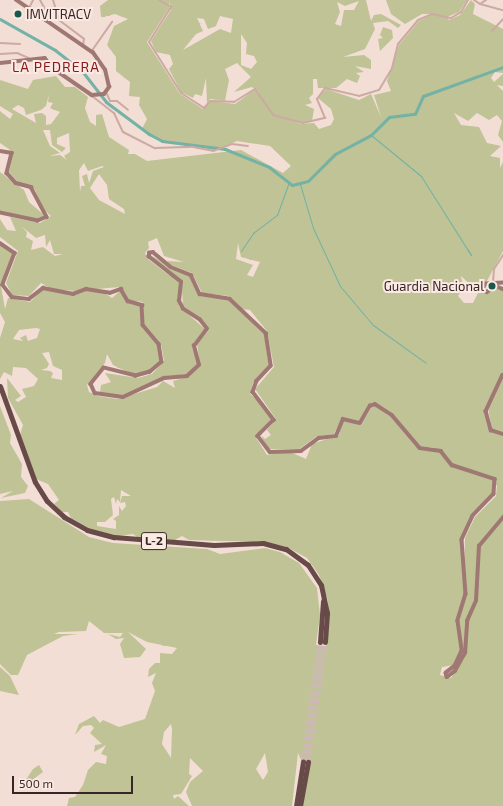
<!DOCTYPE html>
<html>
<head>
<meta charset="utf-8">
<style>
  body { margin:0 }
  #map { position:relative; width:503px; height:806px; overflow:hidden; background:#f3ded6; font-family:"Exo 2",sans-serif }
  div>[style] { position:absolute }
  .green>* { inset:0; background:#bfc395 }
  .stream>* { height:1px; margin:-0.5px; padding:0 0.5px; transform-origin:0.5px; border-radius:0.5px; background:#73b2a5 }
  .river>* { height:3px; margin:-1.5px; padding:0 1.5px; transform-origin:1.5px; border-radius:1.5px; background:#73b2a5 }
  .trunk-tunnel>* { height:5px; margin-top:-2.5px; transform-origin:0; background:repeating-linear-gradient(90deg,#cdb9b3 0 5px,transparent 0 7.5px) }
  .minor>* { height:2px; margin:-1px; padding:0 1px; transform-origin:1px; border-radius:1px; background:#ccaaa2 }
  .secondary>* { height:3.5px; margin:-1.75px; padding:0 1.75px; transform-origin:1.75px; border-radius:1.75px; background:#9f7873 }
  .trunk>* { height:5px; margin:-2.5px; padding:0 2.5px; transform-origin:2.5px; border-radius:2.5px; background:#684a48 }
  .dots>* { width:11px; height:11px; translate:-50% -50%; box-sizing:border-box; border:2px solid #fbeae3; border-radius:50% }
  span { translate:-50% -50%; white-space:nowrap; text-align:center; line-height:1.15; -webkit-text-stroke:4px #fbeae3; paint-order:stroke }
  .shield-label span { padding:1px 3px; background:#fbeae3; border:1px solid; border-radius:3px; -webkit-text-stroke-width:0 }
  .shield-label { font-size:12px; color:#362625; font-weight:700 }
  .poi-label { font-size:13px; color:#362625 }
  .left { translate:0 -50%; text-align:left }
  .right { translate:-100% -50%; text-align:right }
  .neighbourhood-label { font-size:14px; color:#8b1719; letter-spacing:1px }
  .scale { position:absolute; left:12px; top:776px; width:121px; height:18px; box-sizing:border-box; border:2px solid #362625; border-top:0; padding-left:5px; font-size:12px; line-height:14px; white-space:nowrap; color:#362625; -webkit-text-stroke:3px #fbeae3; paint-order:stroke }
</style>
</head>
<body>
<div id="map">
  <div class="green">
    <i style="clip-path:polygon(evenodd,108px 0,366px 0,371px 21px,374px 15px,381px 14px,401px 25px,398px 28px,388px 21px,373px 23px,375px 29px,365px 49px,343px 57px,364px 55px,371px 60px,371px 69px,355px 66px,364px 72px,356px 73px,360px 76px,357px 83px,347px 79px,336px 88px,318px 88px,317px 79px,313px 79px,313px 94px,309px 98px,312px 103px,305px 105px,314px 109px,312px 121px,302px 123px,276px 115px,301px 124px,314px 123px,319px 129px,331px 125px,334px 119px,331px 109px,318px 98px,326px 89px,359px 100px,371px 94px,381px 117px,374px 95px,391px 91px,387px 81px,399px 45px,419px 21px,433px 14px,422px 14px,405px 24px,391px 14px,386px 0,467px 0,459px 12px,447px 17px,449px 20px,460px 15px,471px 0,475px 4px,473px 14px,503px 29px,503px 73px,495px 72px,491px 78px,494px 82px,503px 74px,503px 86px,497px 85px,503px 91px,503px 142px,498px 135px,502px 121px,497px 115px,489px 120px,477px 113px,468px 121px,454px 113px,461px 125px,479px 127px,487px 143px,501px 146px,490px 156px,500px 158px,500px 168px,503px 162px,503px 251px,487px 281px,472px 286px,461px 276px,463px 287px,458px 296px,464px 303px,473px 303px,482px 285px,485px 293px,495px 288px,503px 290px,503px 373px,484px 410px,489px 430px,503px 435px,503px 806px,302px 806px,309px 761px,301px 760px,298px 753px,292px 806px,192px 806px,186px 792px,190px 782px,203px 771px,190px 758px,189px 774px,192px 776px,181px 794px,173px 795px,174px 799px,178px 796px,189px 806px,67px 806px,69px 798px,75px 797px,83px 785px,88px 770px,96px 762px,106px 764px,107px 756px,101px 754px,106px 745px,94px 752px,95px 745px,102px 744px,90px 733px,94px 728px,91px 725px,83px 726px,75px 735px,79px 724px,94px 716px,100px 723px,103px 720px,119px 727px,145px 719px,155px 691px,152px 683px,156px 673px,148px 677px,149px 669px,155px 663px,160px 663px,160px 653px,172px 654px,177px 648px,147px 642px,128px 632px,146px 649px,140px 657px,124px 658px,120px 644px,124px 638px,116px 639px,108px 634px,120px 637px,123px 633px,104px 633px,89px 621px,86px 631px,59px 632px,54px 634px,78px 634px,63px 636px,27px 655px,18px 675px,11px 675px,0 664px,0 501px,29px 499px,89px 537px,113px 543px,207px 549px,220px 554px,265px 548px,280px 552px,299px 563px,317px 588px,320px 615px,316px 645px,326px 646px,329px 624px,328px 601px,319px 575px,307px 558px,287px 547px,266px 542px,189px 540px,182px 536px,175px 540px,137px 537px,133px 534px,118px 536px,94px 531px,71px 518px,68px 512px,62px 512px,54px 504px,59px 500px,48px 484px,36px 479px,20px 435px,23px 425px,8px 398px,7px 378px,21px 396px,15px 400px,18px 402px,26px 397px,22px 389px,34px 386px,38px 379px,26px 368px,13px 367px,12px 376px,4px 372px,0 379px,0 338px,5px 322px,0 313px,0 244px,13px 252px,1px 286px,5px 309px,8px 298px,30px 302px,43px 289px,71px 295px,85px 291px,103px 292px,112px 298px,120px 291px,127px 301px,141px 306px,142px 327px,158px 344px,161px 361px,151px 371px,132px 374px,113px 365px,107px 354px,105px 363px,87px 385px,89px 392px,98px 396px,118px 399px,157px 387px,163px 381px,175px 388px,173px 381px,189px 376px,200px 366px,197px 344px,209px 330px,208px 328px,183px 306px,182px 290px,179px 306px,206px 330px,192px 347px,198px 363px,187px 374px,168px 376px,122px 396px,100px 392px,101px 385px,111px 382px,105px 373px,138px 378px,152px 374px,164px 361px,161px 344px,144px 325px,143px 302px,129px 300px,119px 287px,75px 291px,52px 289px,41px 283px,29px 296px,12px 295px,6px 283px,18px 251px,0 237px,0 219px,7px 230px,16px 231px,10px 217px,40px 223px,51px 216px,43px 209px,35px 190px,17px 181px,9px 172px,13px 152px,0 143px,0 111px,10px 119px,13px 114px,0 106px,0 80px,28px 89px,33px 80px,56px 76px,65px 87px,75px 87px,88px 97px,85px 108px,90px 122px,96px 126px,96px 115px,102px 114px,109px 137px,129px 150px,128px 154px,135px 154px,147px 161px,241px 150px,283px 173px,291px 166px,270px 146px,237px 141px,215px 151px,193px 144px,164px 143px,145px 132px,142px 129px,147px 119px,139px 105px,140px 97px,129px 96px,130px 82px,116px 71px,116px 57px,107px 45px,114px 26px,128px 19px,115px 14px,101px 17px,100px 6px,108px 0,359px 1px,354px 10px,344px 10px,341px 26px,335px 24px,340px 12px,337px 2px,345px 6px,359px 1px,108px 0,169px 2px,171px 10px,151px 41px,156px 52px,170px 55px,173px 64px,169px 69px,181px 92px,193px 98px,195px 94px,202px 96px,206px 78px,207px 103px,210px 99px,225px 101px,229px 80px,225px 69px,237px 63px,251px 77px,234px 92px,252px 87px,260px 93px,254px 90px,235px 104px,211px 101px,203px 109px,180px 94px,147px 42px,169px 8px,169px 2px,108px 0,220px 16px,233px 19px,231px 33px,220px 29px,183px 50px,196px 34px,203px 31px,197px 18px,204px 19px,208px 29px,216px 26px,220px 16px,108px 0,241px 34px,247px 43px,246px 54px,254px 56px,257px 62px,251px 69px,241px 65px,241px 34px,108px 0,49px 94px,48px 102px,53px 103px,50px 108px,60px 112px,51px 124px,46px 125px,46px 116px,42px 113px,34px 114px,36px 123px,12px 109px,18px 105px,24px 108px,26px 115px,41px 110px,46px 106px,49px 94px,108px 0,43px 130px,50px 130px,52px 145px,62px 152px,66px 148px,57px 144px,57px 138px,69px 133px,70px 152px,64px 156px,67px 160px,60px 155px,49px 156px,60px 153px,50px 146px,43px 130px,108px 0,84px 163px,88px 171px,102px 166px,104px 167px,93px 171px,89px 183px,87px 174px,82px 176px,85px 186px,81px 186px,80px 192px,79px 170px,84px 163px,108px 0,99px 174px,107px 185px,109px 199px,124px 209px,125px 214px,99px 200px,90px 188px,99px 174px,108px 0,21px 226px,36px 238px,45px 235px,46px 247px,50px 240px,54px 254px,63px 254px,55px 256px,43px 247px,31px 250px,33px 241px,26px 237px,27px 232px,21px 226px,108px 0,157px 238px,164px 256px,184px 262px,167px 261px,169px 264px,192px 273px,202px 293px,229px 296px,242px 309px,250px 310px,267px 331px,274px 367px,255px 389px,276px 419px,267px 430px,271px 435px,265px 439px,261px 435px,267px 449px,299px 449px,316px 437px,334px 434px,342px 417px,360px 421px,373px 402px,394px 415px,420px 446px,435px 448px,435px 451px,415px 446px,391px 417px,373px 405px,361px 425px,343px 420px,339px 435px,312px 444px,306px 459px,288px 451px,267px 455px,255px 436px,272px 419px,262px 403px,250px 394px,253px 383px,269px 366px,264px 333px,229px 301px,215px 296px,199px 296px,189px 276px,150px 255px,170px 276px,149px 260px,145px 253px,149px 248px,148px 242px,157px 238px,108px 0,238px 243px,241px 257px,260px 262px,253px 277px,247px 275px,253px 265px,236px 259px,238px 243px,108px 0,36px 328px,40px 329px,37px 338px,28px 341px,26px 335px,20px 338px,23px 341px,13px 339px,19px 330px,36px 328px,108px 0,49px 352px,53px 366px,62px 370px,62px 380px,51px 378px,53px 373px,50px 371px,41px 370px,47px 368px,49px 364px,42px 353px,49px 352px,108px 0,497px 485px,496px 496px,475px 517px,465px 538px,464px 588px,461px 539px,471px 515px,493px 494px,493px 486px,497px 485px,108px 0,121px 490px,131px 496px,122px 496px,120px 503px,125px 502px,126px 506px,122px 511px,119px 506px,119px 515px,113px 519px,116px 521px,116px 529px,97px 526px,97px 522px,105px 522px,113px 515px,111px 499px,114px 497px,116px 504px,117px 499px,120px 502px,121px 490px,108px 0,463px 651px,464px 659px,451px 678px,440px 675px,442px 667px,454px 665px,463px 651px,108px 0,171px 724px,172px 729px,171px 758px,162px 744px,164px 732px,171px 724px,108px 0,265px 753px,268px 772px,263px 780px,256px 769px,265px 753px)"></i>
    <i style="clip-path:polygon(383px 27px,392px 30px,393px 38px,380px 51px,378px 39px,383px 38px,380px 35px)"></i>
    <i style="clip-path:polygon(0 172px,24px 190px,29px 202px,43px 214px,42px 220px,0 211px)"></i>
    <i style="clip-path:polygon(503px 377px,503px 432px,492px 428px,488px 408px)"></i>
    <i style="clip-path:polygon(0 406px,11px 435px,10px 443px,22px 464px,21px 477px,28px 486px,25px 493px,1px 498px,13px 491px,0 494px)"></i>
    <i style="clip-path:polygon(0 667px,10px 676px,19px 695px,0 691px)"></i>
    <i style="clip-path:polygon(39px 765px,43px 772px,20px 789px,33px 769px)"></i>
  </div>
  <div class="stream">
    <i style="left:371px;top:135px;width:65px;rotate:39.4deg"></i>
    <i style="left:421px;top:176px;width:93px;rotate:57.7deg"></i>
    <i style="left:471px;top:255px;width:6px;rotate:-121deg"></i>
    <i style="left:300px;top:184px;width:46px;rotate:73.5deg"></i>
    <i style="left:313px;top:228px;width:64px;rotate:65deg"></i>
    <i style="left:340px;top:286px;width:51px;rotate:49.8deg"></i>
    <i style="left:373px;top:325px;width:65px;rotate:35.6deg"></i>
    <i style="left:241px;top:251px;width:22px;rotate:-56deg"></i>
    <i style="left:253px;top:233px;width:30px;rotate:-37deg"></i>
    <i style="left:277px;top:215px;width:33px;rotate:-70deg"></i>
  </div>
  <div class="river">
    <i style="left:0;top:19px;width:63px;rotate:29.4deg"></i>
    <i style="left:55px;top:50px;width:34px;rotate:38deg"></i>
    <i style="left:82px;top:71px;width:39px;rotate:52deg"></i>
    <i style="left:106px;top:102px;width:54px;rotate:36.7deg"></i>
    <i style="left:149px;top:134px;width:15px;rotate:28deg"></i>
    <i style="left:162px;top:141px;width:64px;rotate:7.2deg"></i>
    <i style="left:225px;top:149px;width:48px;rotate:22.2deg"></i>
    <i style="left:269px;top:167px;width:29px;rotate:38deg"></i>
    <i style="left:292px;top:185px;width:16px;rotate:-14deg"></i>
    <i style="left:308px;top:181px;width:38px;rotate:-45deg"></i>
    <i style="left:335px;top:154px;width:41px;rotate:-27.8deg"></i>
    <i style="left:371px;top:135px;width:25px;rotate:-45deg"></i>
    <i style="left:389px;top:117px;width:26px;rotate:-7deg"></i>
    <i style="left:415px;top:114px;width:20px;rotate:-66deg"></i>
    <i style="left:423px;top:96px;width:85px;rotate:-19.9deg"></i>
  </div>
  <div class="trunk-tunnel">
    <i style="left:303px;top:762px;width:121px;rotate:-81.9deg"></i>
    <i style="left:308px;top:762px;width:121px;rotate:-81.9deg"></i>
  </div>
  <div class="minor">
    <i style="left:40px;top:0;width:10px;rotate:61deg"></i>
    <i style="left:45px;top:9px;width:8px;rotate:120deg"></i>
    <i style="left:53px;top:0;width:21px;rotate:73deg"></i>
    <i style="left:59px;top:20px;width:31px;rotate:37deg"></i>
    <i style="left:84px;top:39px;width:6px;rotate:99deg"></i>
    <i style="left:159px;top:0;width:14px;rotate:30deg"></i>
    <i style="left:171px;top:7px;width:41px;rotate:122.2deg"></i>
    <i style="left:149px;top:42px;width:60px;rotate:57.9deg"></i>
    <i style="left:181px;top:93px;width:27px;rotate:33deg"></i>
    <i style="left:204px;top:108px;width:9px;rotate:-49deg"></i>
    <i style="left:210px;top:101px;width:24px;rotate:2deg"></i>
    <i style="left:234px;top:102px;width:25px;rotate:-32deg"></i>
    <i style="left:255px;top:89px;width:32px;rotate:55deg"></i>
    <i style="left:273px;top:115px;width:31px;rotate:15deg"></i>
    <i style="left:303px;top:123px;width:23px;rotate:-13deg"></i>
    <i style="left:325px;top:118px;width:21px;rotate:-113deg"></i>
    <i style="left:317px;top:99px;width:14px;rotate:-54deg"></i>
    <i style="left:325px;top:88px;width:35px;rotate:13deg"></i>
    <i style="left:359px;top:96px;width:21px;rotate:-17deg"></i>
    <i style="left:379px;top:90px;width:26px;rotate:-59deg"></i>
    <i style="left:392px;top:68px;width:25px;rotate:-76deg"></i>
    <i style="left:398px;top:44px;width:31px;rotate:-50deg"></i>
    <i style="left:418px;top:20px;width:15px;rotate:-23deg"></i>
    <i style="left:432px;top:14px;width:19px;rotate:12deg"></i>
    <i style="left:451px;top:18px;width:12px;rotate:-31deg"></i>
    <i style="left:461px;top:12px;width:14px;rotate:-60deg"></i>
    <i style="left:474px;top:0;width:7px;rotate:34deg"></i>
    <i style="left:480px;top:4px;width:7px;rotate:-34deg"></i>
    <i style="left:480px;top:4px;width:24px;rotate:15deg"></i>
    <i style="left:29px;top:8px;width:9px;rotate:-63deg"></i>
    <i style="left:492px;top:31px;width:16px;rotate:-47deg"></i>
    <i style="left:0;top:43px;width:20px;rotate:3deg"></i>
    <i style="left:91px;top:52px;width:37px;rotate:-55deg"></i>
    <i style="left:0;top:54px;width:17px;rotate:-3deg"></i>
    <i style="left:17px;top:53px;width:13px;rotate:23deg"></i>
    <i style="left:106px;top:92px;width:10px;rotate:66deg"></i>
    <i style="left:110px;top:101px;width:7px"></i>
    <i style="left:117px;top:101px;width:14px;rotate:39deg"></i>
    <i style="left:92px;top:96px;width:28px;rotate:38deg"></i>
    <i style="left:114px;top:113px;width:21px;rotate:65deg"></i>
    <i style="left:123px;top:132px;width:36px;rotate:27deg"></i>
    <i style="left:155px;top:148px;width:38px;rotate:-2deg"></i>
    <i style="left:193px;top:147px;width:20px;rotate:11deg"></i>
    <i style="left:213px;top:151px;width:20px;rotate:-20deg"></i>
    <i style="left:232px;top:144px;width:16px;rotate:7deg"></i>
    <i style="left:493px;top:283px;width:14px;rotate:-86deg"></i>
    <i style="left:494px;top:269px;width:17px;rotate:-57deg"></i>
  </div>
  <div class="secondary">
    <i style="left:0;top:63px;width:45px;rotate:-6.3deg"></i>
    <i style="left:45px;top:58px;width:14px;rotate:51deg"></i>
    <i style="left:54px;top:69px;width:46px;rotate:34.4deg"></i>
    <i style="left:92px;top:95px;width:12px;rotate:-5deg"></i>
    <i style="left:104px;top:94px;width:9px;rotate:-54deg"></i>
    <i style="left:109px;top:87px;width:17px;rotate:-103deg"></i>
    <i style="left:105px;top:70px;width:21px;rotate:-125deg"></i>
    <i style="left:93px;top:53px;width:93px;rotate:-145.5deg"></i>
    <i style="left:0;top:151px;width:12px;rotate:9deg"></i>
    <i style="left:12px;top:153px;width:21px;rotate:104deg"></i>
    <i style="left:7px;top:173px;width:13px;rotate:48deg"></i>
    <i style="left:16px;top:183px;width:16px;rotate:15deg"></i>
    <i style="left:31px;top:187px;width:34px;rotate:62deg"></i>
    <i style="left:47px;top:217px;width:10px;rotate:156deg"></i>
    <i style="left:38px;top:221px;width:39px;rotate:-168deg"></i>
    <i style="left:0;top:243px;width:18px;rotate:34deg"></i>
    <i style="left:15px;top:253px;width:34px;rotate:111deg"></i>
    <i style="left:3px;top:285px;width:15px;rotate:53deg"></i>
    <i style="left:12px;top:297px;width:17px;rotate:7deg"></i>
    <i style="left:29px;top:299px;width:18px;rotate:-38deg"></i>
    <i style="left:43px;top:288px;width:31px;rotate:11deg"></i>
    <i style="left:73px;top:294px;width:14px;rotate:-21deg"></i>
    <i style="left:86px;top:289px;width:24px;rotate:9deg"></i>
    <i style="left:110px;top:293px;width:12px;rotate:-20deg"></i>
    <i style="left:121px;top:289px;width:14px;rotate:60deg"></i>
    <i style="left:128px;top:301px;width:15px;rotate:16deg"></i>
    <i style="left:142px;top:305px;width:20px;rotate:87deg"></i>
    <i style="left:143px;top:325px;width:25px;rotate:50deg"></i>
    <i style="left:159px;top:344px;width:18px;rotate:81deg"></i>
    <i style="left:162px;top:362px;width:16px;rotate:140deg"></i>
    <i style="left:150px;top:372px;width:15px;rotate:164deg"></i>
    <i style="left:136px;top:376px;width:33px;rotate:-166deg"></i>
    <i style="left:104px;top:368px;width:21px;rotate:129deg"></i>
    <i style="left:91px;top:384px;width:10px;rotate:66deg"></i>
    <i style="left:95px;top:393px;width:28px;rotate:8deg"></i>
    <i style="left:123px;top:397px;width:45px;rotate:-24.9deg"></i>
    <i style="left:164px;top:378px;width:23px;rotate:-5deg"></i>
    <i style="left:187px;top:376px;width:16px;rotate:-43deg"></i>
    <i style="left:199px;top:365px;width:20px;rotate:-105deg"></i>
    <i style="left:194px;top:346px;width:21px;rotate:-53deg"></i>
    <i style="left:207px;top:329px;width:11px;rotate:-128deg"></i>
    <i style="left:200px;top:320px;width:20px;rotate:-147deg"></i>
    <i style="left:183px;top:309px;width:9px;rotate:-117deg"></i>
    <i style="left:179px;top:301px;width:19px;rotate:-84deg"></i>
    <i style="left:181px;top:282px;width:41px;rotate:-142deg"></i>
    <i style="left:149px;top:257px;width:4px;rotate:-90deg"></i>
    <i style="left:149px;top:253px;width:4px;rotate:-14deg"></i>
    <i style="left:153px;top:252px;width:23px;rotate:40deg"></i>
    <i style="left:171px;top:267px;width:22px;rotate:22deg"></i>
    <i style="left:191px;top:275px;width:21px;rotate:65deg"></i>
    <i style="left:200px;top:294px;width:30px;rotate:9deg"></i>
    <i style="left:230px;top:299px;width:50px;rotate:43.4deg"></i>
    <i style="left:266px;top:333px;width:33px;rotate:81deg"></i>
    <i style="left:271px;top:366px;width:21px;rotate:133deg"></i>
    <i style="left:257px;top:381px;width:12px;rotate:110deg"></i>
    <i style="left:253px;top:392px;width:35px;rotate:53deg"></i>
    <i style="left:274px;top:420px;width:23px;rotate:135deg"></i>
    <i style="left:258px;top:436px;width:20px;rotate:53deg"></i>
    <i style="left:270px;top:452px;width:31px;rotate:-2deg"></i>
    <i style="left:301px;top:451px;width:22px;rotate:-36deg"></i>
    <i style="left:319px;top:438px;width:17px;rotate:-7deg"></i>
    <i style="left:336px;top:436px;width:18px;rotate:-68deg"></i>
    <i style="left:343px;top:419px;width:17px;rotate:13deg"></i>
    <i style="left:360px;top:423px;width:20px;rotate:-60deg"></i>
    <i style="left:370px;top:406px;width:5px;rotate:-22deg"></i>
    <i style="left:375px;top:404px;width:20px;rotate:33deg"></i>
    <i style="left:392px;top:415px;width:43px;rotate:49.7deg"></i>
    <i style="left:420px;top:448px;width:21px;rotate:8deg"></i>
    <i style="left:441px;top:451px;width:18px;rotate:52deg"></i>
    <i style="left:452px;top:465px;width:45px;rotate:18deg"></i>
    <i style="left:495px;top:479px;width:15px;rotate:94deg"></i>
    <i style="left:494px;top:494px;width:30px;rotate:134deg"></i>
    <i style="left:473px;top:516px;width:26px;rotate:115deg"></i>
    <i style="left:462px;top:540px;width:54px;rotate:85.8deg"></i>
    <i style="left:466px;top:594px;width:28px;rotate:107deg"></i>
    <i style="left:458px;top:621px;width:30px;rotate:82deg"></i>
    <i style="left:462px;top:651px;width:17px;rotate:115deg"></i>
    <i style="left:455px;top:666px;width:11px;rotate:142deg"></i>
    <i style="left:446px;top:673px;width:4px;rotate:76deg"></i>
    <i style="left:447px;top:677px;width:10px;rotate:-37deg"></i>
    <i style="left:455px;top:671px;width:21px;rotate:-61deg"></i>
    <i style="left:465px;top:653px;width:32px;rotate:-86deg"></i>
    <i style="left:467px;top:621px;width:22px;rotate:-66deg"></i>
    <i style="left:476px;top:601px;width:55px;rotate:-86.9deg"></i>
    <i style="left:479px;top:546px;width:38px;rotate:-50deg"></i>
    <i style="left:503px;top:283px;width:17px;rotate:177deg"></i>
    <i style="left:486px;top:284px;width:6px;rotate:121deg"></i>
    <i style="left:483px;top:289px;width:5px;rotate:37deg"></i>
    <i style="left:487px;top:292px;width:11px;rotate:-34deg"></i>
    <i style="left:496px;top:286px;width:8px;rotate:23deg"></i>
    <i style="left:503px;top:375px;width:40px;rotate:115deg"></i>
    <i style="left:486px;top:411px;width:20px;rotate:75deg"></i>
    <i style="left:491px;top:430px;width:13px;rotate:18deg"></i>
  </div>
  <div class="trunk">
    <i style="left:0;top:386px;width:102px;rotate:70deg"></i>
    <i style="left:35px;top:482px;width:22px;rotate:58deg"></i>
    <i style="left:47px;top:501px;width:23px;rotate:43deg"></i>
    <i style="left:64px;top:517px;width:26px;rotate:29deg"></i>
    <i style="left:87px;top:530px;width:28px;rotate:15deg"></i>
    <i style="left:114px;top:537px;width:100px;rotate:4.6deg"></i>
    <i style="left:214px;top:545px;width:49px;rotate:-2.3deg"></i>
    <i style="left:263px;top:543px;width:24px;rotate:15deg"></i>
    <i style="left:286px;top:549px;width:27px;rotate:36deg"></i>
    <i style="left:308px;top:565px;width:24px;rotate:57deg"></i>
    <i style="left:321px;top:585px;width:29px;rotate:78deg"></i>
    <i style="left:327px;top:613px;width:29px;rotate:94deg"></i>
    <i style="left:320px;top:642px;width:41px;rotate:-85.8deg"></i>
    <i style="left:296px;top:806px;width:45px;rotate:-81deg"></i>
    <i style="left:300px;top:806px;width:45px;rotate:-79.7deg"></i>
  </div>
  <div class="dots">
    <i style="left:18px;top:14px;background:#175a4d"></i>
    <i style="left:492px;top:286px;background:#175a4d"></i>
  </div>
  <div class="shield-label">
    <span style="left:154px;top:541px">L-2</span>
  </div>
  <div class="poi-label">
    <span class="left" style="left:26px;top:14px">IMVITRACV</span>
    <span class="right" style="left:484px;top:286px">Guardia Nacional</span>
  </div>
  <div class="neighbourhood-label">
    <span style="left:56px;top:67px">LA PEDRERA</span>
  </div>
  <div class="scale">500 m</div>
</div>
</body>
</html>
